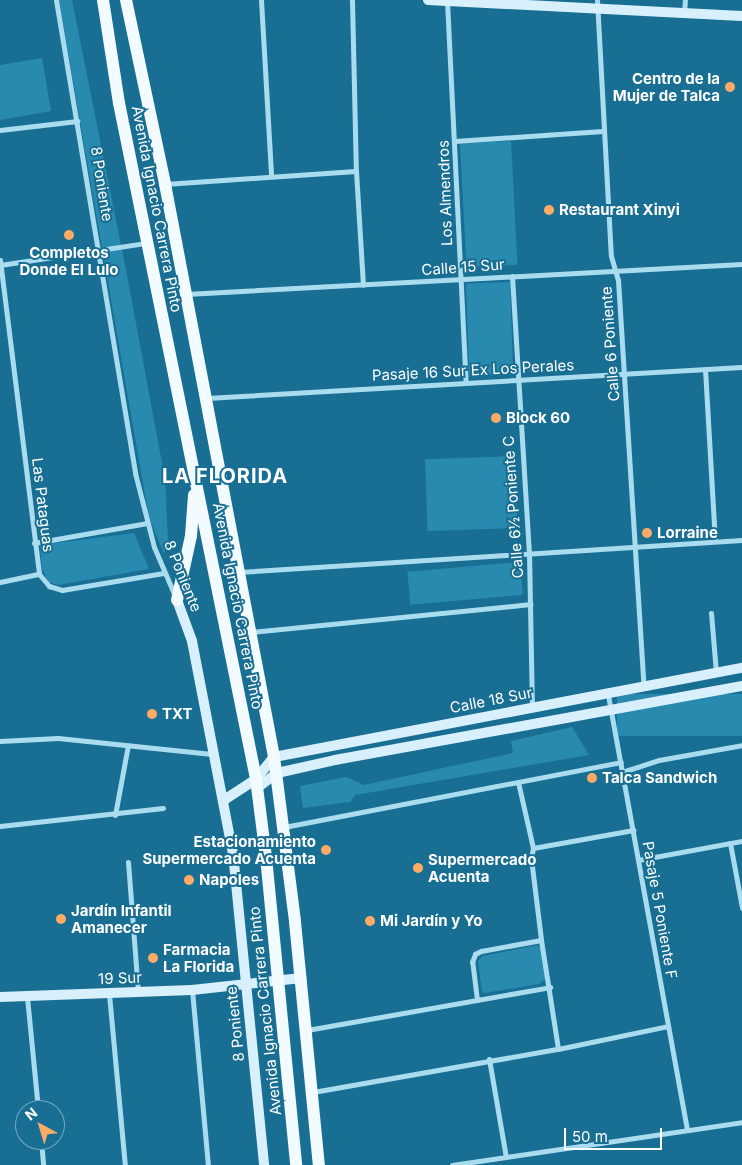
<!DOCTYPE html>
<html>
<head>
<meta charset="utf-8">
<style>
  body { margin:0 }
  #map { position:relative; width:742px; height:1165px; overflow:hidden; background:#196f93; font-family:Inter,sans-serif }
  div>[style] { position:absolute }
  .green>* { inset:0; background:#298aaf; transform-origin:0 0 }
  .street>* { height:5px; margin:-2.5px; padding:0 2.5px; transform-origin:2.5px; border-radius:2.5px; background:#aadcf0 }
  .secondary>* { height:10px; margin:-5px; padding:0 5px; transform-origin:5px; border-radius:5px; background:#d7f0fb }
  .primary>* { height:12px; margin:-6px; padding:0 6px; transform-origin:6px; border-radius:6px; background:#f2fbff }
  .dots>* { width:14px; height:14px; translate:-50% -50%; box-sizing:border-box; border:2px solid #196f93; border-radius:50% }
  span { translate:-50% -50%; white-space:nowrap; text-align:center; line-height:1.15; -webkit-text-stroke:4px #196f93; paint-order:stroke }
  .poi-label { font-size:15px; color:#fff; font-weight:700 }
  .right { translate:-100% -50%; text-align:right }
  .left { translate:0 -50%; text-align:left }
  .street-label { font-size:15px; color:#fff }
  .district-label { font-size:20px; color:#fff; font-weight:700; letter-spacing:1px }
  .north { position:absolute; left:15px; top:1100px; width:50px; height:50px; box-sizing:border-box; background:#196f93; border:1px solid #75a9be; border-radius:50%; rotate:321deg; font-size:14px; font-weight:700; line-height:20px; text-align:center; color:#fff }
  .north::after { content:''; display:block; margin:auto; width:18px; height:22px; background:#ffab68; clip-path:polygon(50% 0,100% 100%,50% 72%,0 100%) }
  .scale { position:absolute; left:564px; top:1128px; width:98px; height:22px; box-sizing:border-box; border:2px solid #fff; border-top:0; padding-left:6px; font-size:15px; line-height:18px; white-space:nowrap; color:#fff; -webkit-text-stroke:4px #196f93; paint-order:stroke }
</style>
</head>
<body>
<div id="map">
  <div class="green">
    <i style="clip-path:polygon(59px 0,72px 0,126px 270px,165px 479px,168px 540px,164px 554px,149px 518px)"></i>
    <i style="clip-path:polygon(42px 58px,51px 111px,0 120px,0 65px)"></i>
    <i style="left:511px;top:141px;width:124px;height:51px;rotate:87deg"></i>
    <i style="left:510px;top:282px;width:93px;height:44px;rotate:88deg"></i>
    <i style="left:515px;top:456px;width:72px;height:90px;rotate:88deg"></i>
    <i style="clip-path:polygon(134px 533px,149px 569px,58px 585px,48px 582px,42px 568px,40px 545px)"></i>
    <i style="left:520px;top:562px;width:33px;height:113px;rotate:85deg"></i>
    <i style="left:742px;top:694px;width:42px;height:125px;rotate:90deg"></i>
    <i style="clip-path:polygon(572px 727px,589px 755px,355px 795px,350px 802px,303px 808px,300px 786px,346px 777px,364px 785px,513px 753px,511px 741px)"></i>
    <i style="clip-path:polygon(537px 945px,541px 949px,546px 979px,539px 984px,485px 993px,482px 992px,478px 961px,483px 956px)"></i>
  </div>
  <div class="street">
    <i style="left:56px;top:0;width:480px;rotate:80.5deg"></i>
    <i style="left:135px;top:473px;width:76px;rotate:75.6deg"></i>
    <i style="left:154px;top:547px;width:53px;rotate:66.8deg"></i>
    <i style="left:261px;top:0;width:176px;rotate:86.7deg"></i>
    <i style="left:352px;top:0;width:171px;rotate:88.7deg"></i>
    <i style="left:356px;top:171px;width:114px;rotate:86.5deg"></i>
    <i style="left:597px;top:0;width:256px;rotate:86.9deg"></i>
    <i style="left:611px;top:256px;width:25px;rotate:74deg"></i>
    <i style="left:618px;top:280px;width:409px;rotate:86.4deg"></i>
    <i style="left:447px;top:1px;width:382px;rotate:87.2deg"></i>
    <i style="left:684px;top:13px;width:13px;rotate:-86deg"></i>
    <i style="left:0;top:130px;width:78px;rotate:-6.7deg"></i>
    <i style="left:455px;top:141px;width:148px;rotate:-3.9deg"></i>
    <i style="left:165px;top:184px;width:191px;rotate:-3.9deg"></i>
    <i style="left:0;top:260px;width:316px;rotate:82.9deg"></i>
    <i style="left:0;top:265px;width:148px;rotate:-8.6deg"></i>
    <i style="left:512px;top:276px;width:278px;rotate:86.5deg"></i>
    <i style="left:529px;top:553px;width:154px;rotate:88.9deg"></i>
    <i style="left:186px;top:294px;width:557px;rotate:-3.09deg"></i>
    <i style="left:705px;top:369px;width:172px;rotate:86.7deg"></i>
    <i style="left:207px;top:398px;width:536px;rotate:-3.32deg"></i>
    <i style="left:34px;top:543px;width:115px;rotate:-10deg"></i>
    <i style="left:239px;top:572px;width:504px;rotate:-3.64deg"></i>
    <i style="left:39px;top:574px;width:16px;rotate:50deg"></i>
    <i style="left:49px;top:586px;width:14px;rotate:17deg"></i>
    <i style="left:62px;top:590px;width:103px;rotate:-9.5deg"></i>
    <i style="left:0;top:582px;width:40px;rotate:-12deg"></i>
    <i style="left:711px;top:613px;width:60px;rotate:85.2deg"></i>
    <i style="left:251px;top:632px;width:281px;rotate:-5.7deg"></i>
    <i style="left:608px;top:695px;width:442px;rotate:79.7deg"></i>
    <i style="left:0;top:741px;width:58px;rotate:-3deg"></i>
    <i style="left:58px;top:738px;width:157px;rotate:5.9deg"></i>
    <i style="left:622px;top:772px;width:39px;rotate:-18deg"></i>
    <i style="left:659px;top:760px;width:84px;rotate:-10.2deg"></i>
    <i style="left:518px;top:782px;width:68px;rotate:77.2deg"></i>
    <i style="left:533px;top:848px;width:10px;rotate:101deg"></i>
    <i style="left:531px;top:858px;width:83px;rotate:83deg"></i>
    <i style="left:541px;top:940px;width:110px;rotate:81.1deg"></i>
    <i style="left:115px;top:815px;width:71px;rotate:-79.5deg"></i>
    <i style="left:0;top:826px;width:164px;rotate:-6.3deg"></i>
    <i style="left:284px;top:827px;width:343px;rotate:-10.9deg"></i>
    <i style="left:730px;top:843px;width:66px;rotate:79.5deg"></i>
    <i style="left:533px;top:848px;width:102px;rotate:-10.2deg"></i>
    <i style="left:638px;top:860px;width:106px;rotate:-10.4deg"></i>
    <i style="left:128px;top:862px;width:129px;rotate:85.6deg"></i>
    <i style="left:192px;top:990px;width:176px;rotate:84.8deg"></i>
    <i style="left:109px;top:994px;width:172px;rotate:84.7deg"></i>
    <i style="left:27px;top:997px;width:114px;rotate:84.4deg"></i>
    <i style="left:477px;top:1000px;width:38px;rotate:-97deg"></i>
    <i style="left:472px;top:962px;width:9px;rotate:-69deg"></i>
    <i style="left:475px;top:954px;width:7px;rotate:-27deg"></i>
    <i style="left:481px;top:951px;width:61px;rotate:-10.4deg"></i>
    <i style="left:307px;top:1030px;width:247px;rotate:-10deg"></i>
    <i style="left:489px;top:1059px;width:99px;rotate:80.2deg"></i>
    <i style="left:313px;top:1092px;width:249px;rotate:-10deg"></i>
    <i style="left:558px;top:1049px;width:112px;rotate:-11.8deg"></i>
    <i style="left:41px;top:1140px;width:25px;rotate:85deg"></i>
    <i style="left:452px;top:1165px;width:293px;rotate:-8.4deg"></i>
  </div>
  <div class="secondary">
    <i style="left:428px;top:0;width:314px;rotate:2.9deg"></i>
    <i style="left:177px;top:600px;width:44px;rotate:69.9deg"></i>
    <i style="left:192px;top:641px;width:216px;rotate:79.1deg"></i>
    <i style="left:233px;top:853px;width:314px;rotate:84.3deg"></i>
    <i style="left:257px;top:788px;width:25px;rotate:-37deg"></i>
    <i style="left:277px;top:773px;width:59px;rotate:-12.6deg"></i>
    <i style="left:335px;top:760px;width:414px;rotate:-10.3deg"></i>
    <i style="left:224px;top:800px;width:38px;rotate:-33deg"></i>
    <i style="left:256px;top:779px;width:28px;rotate:-51deg"></i>
    <i style="left:274px;top:757px;width:476px;rotate:-10.8deg"></i>
    <i style="left:0;top:997px;width:192px;rotate:-2.1deg"></i>
    <i style="left:192px;top:990px;width:110px;rotate:-6.3deg"></i>
  </div>
  <div class="primary">
    <i style="left:103px;top:0;width:104px;rotate:81.2deg"></i>
    <i style="left:119px;top:103px;width:690px;rotate:78.54deg"></i>
    <i style="left:256px;top:779px;width:79px;rotate:82.7deg"></i>
    <i style="left:266px;top:857px;width:309px;rotate:84.4deg"></i>
    <i style="left:126px;top:0;width:188px;rotate:78deg"></i>
    <i style="left:165px;top:184px;width:583px;rotate:79.23deg"></i>
    <i style="left:274px;top:757px;width:166px;rotate:82.7deg"></i>
    <i style="left:295px;top:922px;width:244px;rotate:84.4deg"></i>
    <i style="left:177px;top:600px;width:66px;rotate:-77.7deg"></i>
    <i style="left:191px;top:536px;width:41px;rotate:-85.8deg"></i>
  </div>
  <div class="dots">
    <i style="left:730px;top:87px;background:#ffab68"></i>
    <i style="left:549px;top:210px;background:#ffab68"></i>
    <i style="left:69px;top:235px;background:#ffab68"></i>
    <i style="left:496px;top:418px;background:#ffab68"></i>
    <i style="left:647px;top:533px;background:#ffab68"></i>
    <i style="left:152px;top:714px;background:#ffab68"></i>
    <i style="left:592px;top:778px;background:#ffab68"></i>
    <i style="left:326px;top:850px;background:#ffab68"></i>
    <i style="left:418px;top:868px;background:#ffab68"></i>
    <i style="left:189px;top:880px;background:#ffab68"></i>
    <i style="left:61px;top:919px;background:#ffab68"></i>
    <i style="left:370px;top:921px;background:#ffab68"></i>
    <i style="left:153px;top:958px;background:#ffab68"></i>
  </div>
  <div class="poi-label">
    <span class="right" style="left:720px;top:87px">Centro de la<br>Mujer de Talca</span>
    <span class="left" style="left:559px;top:210px">Restaurant Xinyi</span>
    <span style="left:69px;top:261px">Completos<br>Donde El Lulo</span>
    <span class="left" style="left:506px;top:418px">Block 60</span>
    <span class="left" style="left:657px;top:533px">Lorraine</span>
    <span class="left" style="left:162px;top:714px">TXT</span>
    <span class="left" style="left:602px;top:778px">Talca Sandwich</span>
    <span class="right" style="left:316px;top:850px">Estacionamiento<br>Supermercado Acuenta</span>
    <span class="left" style="left:428px;top:868px">Supermercado<br>Acuenta</span>
    <span class="left" style="left:199px;top:880px">Napoles</span>
    <span class="left" style="left:71px;top:919px">Jardín Infantil<br>Amanecer</span>
    <span class="left" style="left:380px;top:921px">Mi Jardín y Yo</span>
    <span class="left" style="left:163px;top:958px">Farmacia<br>La Florida</span>
  </div>
  <div class="street-label">
    <span style="left:102px;top:184px;rotate:81deg">8 Poniente</span>
    <span style="left:445px;top:193px;rotate:-92deg">Los Almendros</span>
    <span style="left:157px;top:209px;rotate:79deg">Avenida Ignacio Carrera Pinto</span>
    <span style="left:463px;top:267px;rotate:-4deg">Calle 15 Sur</span>
    <span style="left:610px;top:344px;rotate:-94deg">Calle 6 Poniente</span>
    <span style="left:473px;top:370px;rotate:-3deg">Pasaje 16 Sur Ex Los Perales</span>
    <span style="left:43px;top:505px;rotate:83deg">Las Pataguas</span>
    <span style="left:513px;top:507px;rotate:-94deg">Calle 6½ Poniente C</span>
    <span style="left:183px;top:576px;rotate:68deg">8 Poniente</span>
    <span style="left:238px;top:606px;rotate:79deg">Avenida Ignacio Carrera Pinto</span>
    <span style="left:491px;top:700px;rotate:-11deg">Calle 18 Sur</span>
    <span style="left:660px;top:910px;rotate:80deg">Pasaje 5 Poniente F</span>
    <span style="left:120px;top:978px;rotate:-2deg">19 Sur</span>
    <span style="left:265px;top:1011px;rotate:-96deg">Avenida Ignacio Carrera Pinto</span>
    <span style="left:235px;top:1024px;rotate:-96deg">8 Poniente</span>
  </div>
  <div class="district-label">
    <span style="left:225px;top:476px">LA FLORIDA</span>
  </div>
  <div class="north">N</div>
  <div class="scale">50 m</div>
</div>
</body>
</html>
